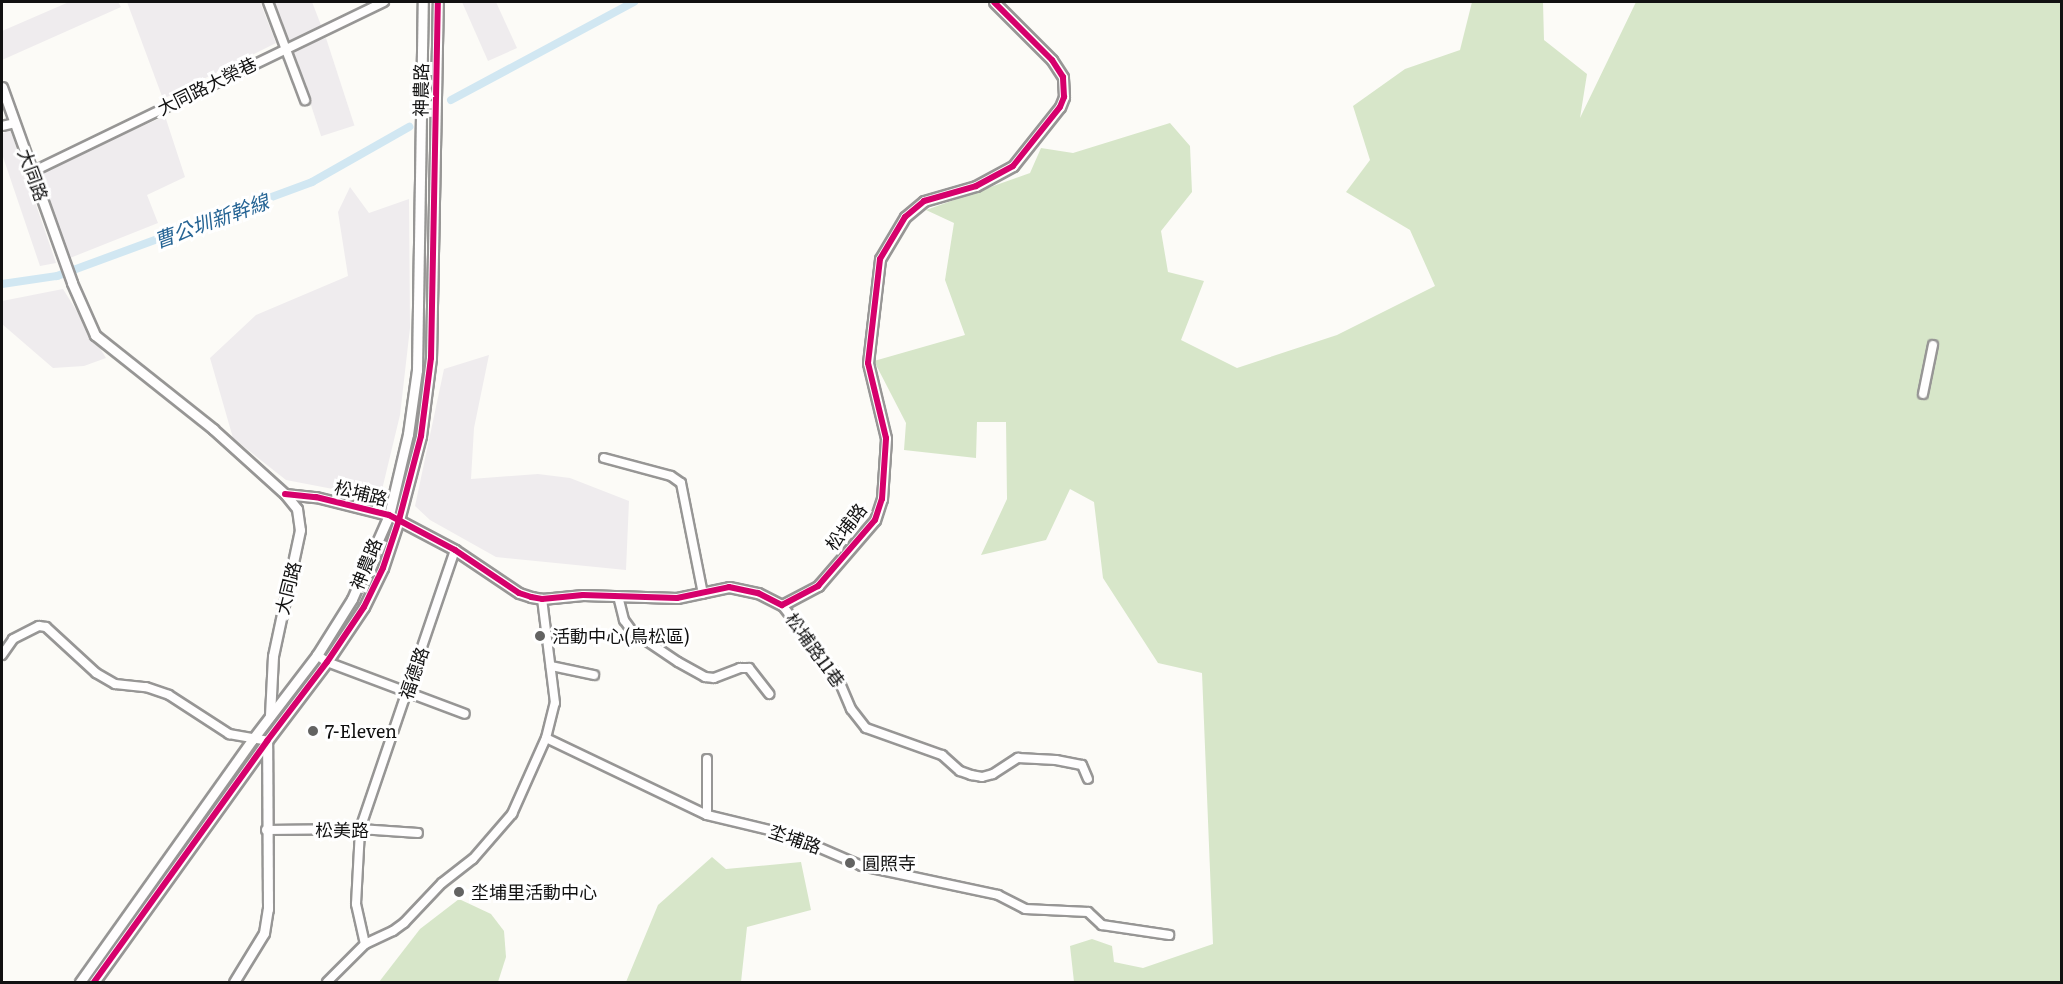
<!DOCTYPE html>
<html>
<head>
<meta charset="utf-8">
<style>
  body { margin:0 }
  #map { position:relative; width:2063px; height:984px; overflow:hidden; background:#fcfbf7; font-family:Literata,"Noto Sans TC",serif }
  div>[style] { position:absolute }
  .industrial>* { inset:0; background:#efecee; transform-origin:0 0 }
  .forest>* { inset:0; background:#d7e6c9 }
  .canal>* { height:8px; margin:-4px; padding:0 4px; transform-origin:4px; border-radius:4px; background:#d1e7f2 }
  .roads { filter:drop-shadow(2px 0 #979695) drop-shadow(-2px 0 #979695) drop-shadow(0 2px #979695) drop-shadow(0 -2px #979695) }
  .minor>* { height:8px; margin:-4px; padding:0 4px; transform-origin:4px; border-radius:4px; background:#fffefe }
  .tertiary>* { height:9px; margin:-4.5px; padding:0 4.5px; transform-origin:4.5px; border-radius:4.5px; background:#fffefe }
  .cycleway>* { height:6px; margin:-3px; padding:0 3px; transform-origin:3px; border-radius:3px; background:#d6006c }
  .dots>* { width:16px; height:16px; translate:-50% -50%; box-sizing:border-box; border:3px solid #fff; border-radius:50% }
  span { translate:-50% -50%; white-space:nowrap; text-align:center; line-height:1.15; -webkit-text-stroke:6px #fff; paint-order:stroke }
  .street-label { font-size:18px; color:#111 }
  .poi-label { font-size:18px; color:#111 }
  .left { translate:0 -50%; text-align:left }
  .water-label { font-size:20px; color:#276595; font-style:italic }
  .frame { position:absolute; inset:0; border:3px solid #111; pointer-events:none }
</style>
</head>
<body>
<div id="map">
  <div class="industrial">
    <i style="clip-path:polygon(69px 2px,118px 2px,121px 7px,2px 60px,2px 31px)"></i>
    <i style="clip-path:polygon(127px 2px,260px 2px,276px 43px,163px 99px)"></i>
    <i style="clip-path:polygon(272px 2px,312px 2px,321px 25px,288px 42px)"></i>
    <i style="clip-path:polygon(462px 2px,496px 2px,517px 48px,488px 61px)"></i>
    <i style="left:326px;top:38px;width:92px;height:35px;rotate:72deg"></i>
    <i style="clip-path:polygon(165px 116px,185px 177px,147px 195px,158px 223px,70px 258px,40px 172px)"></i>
    <i style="clip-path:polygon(10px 129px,56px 263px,40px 266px,2px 154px,2px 134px)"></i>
    <i style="clip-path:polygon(350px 187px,369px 213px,409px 199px,410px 328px,400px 415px,380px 498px,286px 480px,233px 438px,210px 358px,256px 315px,348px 276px,338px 212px)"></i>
    <i style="clip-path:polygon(63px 289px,106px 358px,84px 366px,53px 368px,2px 324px,2px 301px)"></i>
    <i style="clip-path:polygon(489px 355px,474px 428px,471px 479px,538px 474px,570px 478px,629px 501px,626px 570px,496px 557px,430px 520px,415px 506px,444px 369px)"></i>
  </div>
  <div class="forest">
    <i style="clip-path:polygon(1472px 2px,1543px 2px,1544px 40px,1587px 74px,1580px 118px,1636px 2px,2061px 2px,2061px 982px,1074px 982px,1070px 946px,1092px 939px,1112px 946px,1114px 962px,1143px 968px,1213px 944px,1202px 673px,1158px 663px,1103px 578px,1094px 502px,1070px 489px,1046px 540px,981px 555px,1007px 499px,1006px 422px,977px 422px,976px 458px,904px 450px,906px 423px,874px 361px,965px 335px,945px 280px,954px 223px,926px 210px,1030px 173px,1041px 148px,1073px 153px,1170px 123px,1190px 146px,1192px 192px,1161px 231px,1168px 272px,1204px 281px,1181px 340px,1237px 368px,1337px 335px,1435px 286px,1410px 230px,1346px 192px,1370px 160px,1353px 106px,1405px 69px,1460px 50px)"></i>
    <i style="clip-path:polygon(712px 857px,726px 869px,801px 862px,811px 910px,747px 927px,741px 982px,626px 982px,658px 905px)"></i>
    <i style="clip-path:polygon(459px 899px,491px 914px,504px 931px,506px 957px,498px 982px,379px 982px,420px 929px)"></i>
  </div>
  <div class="canal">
    <i style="left:451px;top:100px;width:208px;rotate:-28.2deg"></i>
    <i style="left:2px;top:284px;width:56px;rotate:-8.3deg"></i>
    <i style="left:57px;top:276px;width:272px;rotate:-20.2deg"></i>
    <i style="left:312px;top:182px;width:112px;rotate:-29.6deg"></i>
  </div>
  <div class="roads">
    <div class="minor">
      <i style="left:268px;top:2px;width:105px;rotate:69.3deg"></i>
      <i style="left:2px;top:126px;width:13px;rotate:-13deg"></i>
      <i style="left:32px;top:172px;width:391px;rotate:-25.8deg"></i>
      <i style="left:1923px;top:394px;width:50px;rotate:-78.5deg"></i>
      <i style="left:604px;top:458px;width:69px;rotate:15deg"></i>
      <i style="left:671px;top:476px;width:12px;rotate:35deg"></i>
      <i style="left:681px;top:483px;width:113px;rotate:78.8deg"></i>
      <i style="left:618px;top:596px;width:25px;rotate:76deg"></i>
      <i style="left:624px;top:620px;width:14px;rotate:54deg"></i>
      <i style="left:632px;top:631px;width:55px;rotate:34deg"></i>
      <i style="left:678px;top:662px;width:31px;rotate:29deg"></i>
      <i style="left:705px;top:677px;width:9px;rotate:6deg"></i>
      <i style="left:714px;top:678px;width:28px;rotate:-21deg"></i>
      <i style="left:740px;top:668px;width:9px"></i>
      <i style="left:749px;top:668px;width:33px;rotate:52deg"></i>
      <i style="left:782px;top:605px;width:90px;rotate:52.2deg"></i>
      <i style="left:837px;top:676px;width:36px;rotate:67deg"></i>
      <i style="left:851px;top:709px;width:24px;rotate:52deg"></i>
      <i style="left:866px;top:728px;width:81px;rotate:19.6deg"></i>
      <i style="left:942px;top:755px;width:24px;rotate:42deg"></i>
      <i style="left:960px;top:771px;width:12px;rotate:20deg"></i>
      <i style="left:971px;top:775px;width:11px;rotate:10deg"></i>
      <i style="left:982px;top:777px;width:11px;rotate:-15deg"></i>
      <i style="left:993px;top:774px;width:30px;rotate:-33deg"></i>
      <i style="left:1018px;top:758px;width:38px;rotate:3deg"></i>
      <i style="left:1056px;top:760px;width:26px;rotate:11deg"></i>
      <i style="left:1082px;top:765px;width:15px;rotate:67deg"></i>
      <i style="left:2px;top:655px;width:19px;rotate:-55deg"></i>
      <i style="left:13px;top:639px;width:29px;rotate:-27deg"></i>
      <i style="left:39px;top:626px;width:7px;rotate:8deg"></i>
      <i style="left:46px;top:627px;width:68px;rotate:42.6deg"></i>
      <i style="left:96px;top:673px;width:22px;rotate:30deg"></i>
      <i style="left:115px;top:684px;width:31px;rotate:6deg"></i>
      <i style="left:146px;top:687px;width:24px;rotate:19deg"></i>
      <i style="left:169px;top:695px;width:72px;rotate:33deg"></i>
      <i style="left:229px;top:734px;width:39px;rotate:10deg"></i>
      <i style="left:317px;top:655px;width:12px;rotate:35deg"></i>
      <i style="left:327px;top:662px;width:147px;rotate:20.6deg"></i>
      <i style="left:551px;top:666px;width:44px;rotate:11.8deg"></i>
      <i style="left:546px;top:738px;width:178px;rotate:25.6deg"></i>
      <i style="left:707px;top:815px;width:85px;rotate:13.5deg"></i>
      <i style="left:790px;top:835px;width:78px;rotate:23.3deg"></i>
      <i style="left:862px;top:866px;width:139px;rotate:12deg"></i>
      <i style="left:998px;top:895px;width:30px;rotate:27deg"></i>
      <i style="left:1025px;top:909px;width:63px;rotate:2.7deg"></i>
      <i style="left:1088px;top:912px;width:19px;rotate:43deg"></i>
      <i style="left:1102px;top:925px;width:68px;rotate:8.5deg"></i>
      <i style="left:707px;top:815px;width:56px;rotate:-90deg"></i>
      <i style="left:266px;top:830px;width:94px;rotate:-0.6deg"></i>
      <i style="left:360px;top:829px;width:58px;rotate:3.9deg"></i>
      <i style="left:365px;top:944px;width:41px;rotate:-102.7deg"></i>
      <i style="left:356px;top:904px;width:75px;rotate:-86.9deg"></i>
      <i style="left:360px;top:829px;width:295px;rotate:-71.2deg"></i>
      <i style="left:327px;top:982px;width:54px;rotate:-45deg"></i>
      <i style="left:365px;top:944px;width:31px;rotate:-25deg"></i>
      <i style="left:393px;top:931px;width:14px;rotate:-36deg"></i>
      <i style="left:404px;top:923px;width:55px;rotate:-46.5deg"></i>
      <i style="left:442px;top:883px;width:39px;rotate:-38deg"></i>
      <i style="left:473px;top:859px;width:60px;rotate:-49.1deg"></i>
      <i style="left:512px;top:814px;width:83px;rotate:-65.9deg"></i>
      <i style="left:546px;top:738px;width:36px;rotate:-76deg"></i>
      <i style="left:555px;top:703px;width:105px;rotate:-97.1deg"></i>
    </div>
    <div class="tertiary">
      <i style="left:2px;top:87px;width:208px;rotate:70.3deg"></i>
      <i style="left:72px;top:283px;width:57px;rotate:66.1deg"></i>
      <i style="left:95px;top:335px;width:151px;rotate:38.5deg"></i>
      <i style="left:213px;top:429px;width:97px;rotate:42.1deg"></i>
      <i style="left:285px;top:494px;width:19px;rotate:51deg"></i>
      <i style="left:297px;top:509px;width:21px;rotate:82deg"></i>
      <i style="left:300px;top:530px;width:129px;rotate:102.1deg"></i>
      <i style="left:273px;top:656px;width:60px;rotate:92.9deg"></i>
      <i style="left:285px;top:494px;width:31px;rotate:6deg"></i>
      <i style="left:316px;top:497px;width:75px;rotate:13.9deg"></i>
      <i style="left:389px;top:515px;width:75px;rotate:27.9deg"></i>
      <i style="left:455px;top:550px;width:77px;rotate:33.9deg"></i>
      <i style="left:519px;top:593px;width:13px;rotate:18deg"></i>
      <i style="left:531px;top:597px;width:11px;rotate:10deg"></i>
      <i style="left:542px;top:599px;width:41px;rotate:-5.6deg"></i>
      <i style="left:583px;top:595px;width:94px;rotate:1.8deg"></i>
      <i style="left:677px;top:598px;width:53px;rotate:-11.9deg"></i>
      <i style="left:729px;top:587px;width:30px;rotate:12deg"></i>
      <i style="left:758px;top:593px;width:27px;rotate:27deg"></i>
      <i style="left:782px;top:605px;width:41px;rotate:-27.8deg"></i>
      <i style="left:818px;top:586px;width:87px;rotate:-49.2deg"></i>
      <i style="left:875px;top:520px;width:22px;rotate:-72deg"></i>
      <i style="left:882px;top:499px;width:61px;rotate:-86.2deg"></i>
      <i style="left:886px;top:438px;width:77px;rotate:-103.5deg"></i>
      <i style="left:868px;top:363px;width:105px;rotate:-83.4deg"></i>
      <i style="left:880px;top:259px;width:49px;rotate:-59.2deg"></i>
      <i style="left:905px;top:217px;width:25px;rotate:-40deg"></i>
      <i style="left:924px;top:201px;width:54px;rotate:-16.1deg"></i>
      <i style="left:976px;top:186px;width:42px;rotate:-28.4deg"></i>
      <i style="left:1013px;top:166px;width:75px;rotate:-51.5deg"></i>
      <i style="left:1060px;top:107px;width:11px;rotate:-68deg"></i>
      <i style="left:1064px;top:97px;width:20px;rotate:-93deg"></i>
      <i style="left:1063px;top:77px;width:20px;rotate:-123deg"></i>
      <i style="left:1052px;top:60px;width:82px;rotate:-135deg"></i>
      <i style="left:80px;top:982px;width:297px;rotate:-54.6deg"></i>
      <i style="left:252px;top:740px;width:107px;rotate:-52.6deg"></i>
      <i style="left:317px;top:655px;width:66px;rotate:-58deg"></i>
      <i style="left:352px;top:599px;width:92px;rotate:-66.2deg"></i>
      <i style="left:389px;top:515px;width:83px;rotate:-76.8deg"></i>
      <i style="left:408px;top:434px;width:65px;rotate:-82deg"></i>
      <i style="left:417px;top:370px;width:368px;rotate:-89.1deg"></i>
      <i style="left:94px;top:982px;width:297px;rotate:-54.3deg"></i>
      <i style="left:267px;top:741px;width:99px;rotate:-52.8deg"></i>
      <i style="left:327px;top:662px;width:66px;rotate:-56.1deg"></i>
      <i style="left:364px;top:607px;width:43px;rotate:-64deg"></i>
      <i style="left:383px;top:568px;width:51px;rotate:-71.6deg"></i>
      <i style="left:399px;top:520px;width:87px;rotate:-75.3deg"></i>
      <i style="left:421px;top:436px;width:79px;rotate:-82.7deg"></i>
      <i style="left:431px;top:358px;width:356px;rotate:-88.9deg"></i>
      <i style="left:234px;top:982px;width:57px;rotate:-58.5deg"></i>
      <i style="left:264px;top:933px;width:24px;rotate:-81deg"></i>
      <i style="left:268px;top:909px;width:167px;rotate:-90.3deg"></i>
    </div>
  </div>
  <div class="cycleway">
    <i style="left:285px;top:494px;width:31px;rotate:6deg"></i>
    <i style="left:316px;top:497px;width:75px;rotate:13.9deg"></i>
    <i style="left:389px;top:515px;width:75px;rotate:27.9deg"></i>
    <i style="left:455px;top:550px;width:77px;rotate:33.9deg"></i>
    <i style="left:519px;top:593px;width:13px;rotate:18deg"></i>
    <i style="left:531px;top:597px;width:11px;rotate:10deg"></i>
    <i style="left:542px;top:599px;width:41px;rotate:-5.6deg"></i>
    <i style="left:583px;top:595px;width:94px;rotate:1.8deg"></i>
    <i style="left:677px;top:598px;width:53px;rotate:-11.9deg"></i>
    <i style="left:729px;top:587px;width:30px;rotate:12deg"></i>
    <i style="left:758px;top:593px;width:27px;rotate:27deg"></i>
    <i style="left:782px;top:605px;width:41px;rotate:-27.8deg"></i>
    <i style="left:818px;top:586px;width:87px;rotate:-49.2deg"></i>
    <i style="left:875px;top:520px;width:22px;rotate:-72deg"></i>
    <i style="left:882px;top:499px;width:61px;rotate:-86.2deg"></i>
    <i style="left:886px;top:438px;width:77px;rotate:-103.5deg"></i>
    <i style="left:868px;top:363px;width:105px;rotate:-83.4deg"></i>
    <i style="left:880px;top:259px;width:49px;rotate:-59.2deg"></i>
    <i style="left:905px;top:217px;width:25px;rotate:-40deg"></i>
    <i style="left:924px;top:201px;width:54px;rotate:-16.1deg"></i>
    <i style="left:976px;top:186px;width:42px;rotate:-28.4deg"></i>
    <i style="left:1013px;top:166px;width:75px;rotate:-51.5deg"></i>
    <i style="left:1060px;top:107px;width:11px;rotate:-68deg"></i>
    <i style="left:1064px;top:97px;width:20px;rotate:-93deg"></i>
    <i style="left:1063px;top:77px;width:20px;rotate:-123deg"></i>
    <i style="left:1052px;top:60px;width:82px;rotate:-135deg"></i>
    <i style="left:94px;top:982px;width:297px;rotate:-54.3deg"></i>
    <i style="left:267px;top:741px;width:99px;rotate:-52.8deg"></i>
    <i style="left:327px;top:662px;width:66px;rotate:-56.1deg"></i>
    <i style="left:364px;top:607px;width:43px;rotate:-64deg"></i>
    <i style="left:383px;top:568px;width:51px;rotate:-71.6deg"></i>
    <i style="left:399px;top:520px;width:87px;rotate:-75.3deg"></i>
    <i style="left:421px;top:436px;width:79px;rotate:-82.7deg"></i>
    <i style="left:431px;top:358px;width:356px;rotate:-88.9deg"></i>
  </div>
  <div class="dots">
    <i style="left:540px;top:636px;background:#636362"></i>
    <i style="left:313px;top:731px;background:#636362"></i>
    <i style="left:850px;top:863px;background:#636362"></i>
    <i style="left:459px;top:892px;background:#636362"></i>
  </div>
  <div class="street-label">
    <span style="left:207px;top:86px;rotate:-26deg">大同路大榮巷</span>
    <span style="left:421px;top:90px;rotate:-89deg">神農路</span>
    <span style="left:33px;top:175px;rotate:70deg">大同路</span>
    <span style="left:361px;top:493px;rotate:14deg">松埔路</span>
    <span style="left:846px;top:527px;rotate:-52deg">松埔路</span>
    <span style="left:366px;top:564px;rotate:-68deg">神農路</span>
    <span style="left:288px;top:588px;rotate:-76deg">大同路</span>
    <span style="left:815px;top:650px;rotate:54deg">松埔路11巷</span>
    <span style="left:414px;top:673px;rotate:-71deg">福德路</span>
    <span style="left:342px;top:830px">松美路</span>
    <span style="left:795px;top:839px;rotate:19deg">坔埔路</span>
  </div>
  <div class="poi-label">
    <span class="left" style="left:552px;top:636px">活動中心(鳥松區)</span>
    <span class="left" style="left:325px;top:731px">7-Eleven</span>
    <span class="left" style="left:862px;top:863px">圓照寺</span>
    <span class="left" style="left:471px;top:892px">坔埔里活動中心</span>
  </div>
  <div class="water-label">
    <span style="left:211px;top:220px;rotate:-20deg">曹公圳新幹線</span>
  </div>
  <div class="frame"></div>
</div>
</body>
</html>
